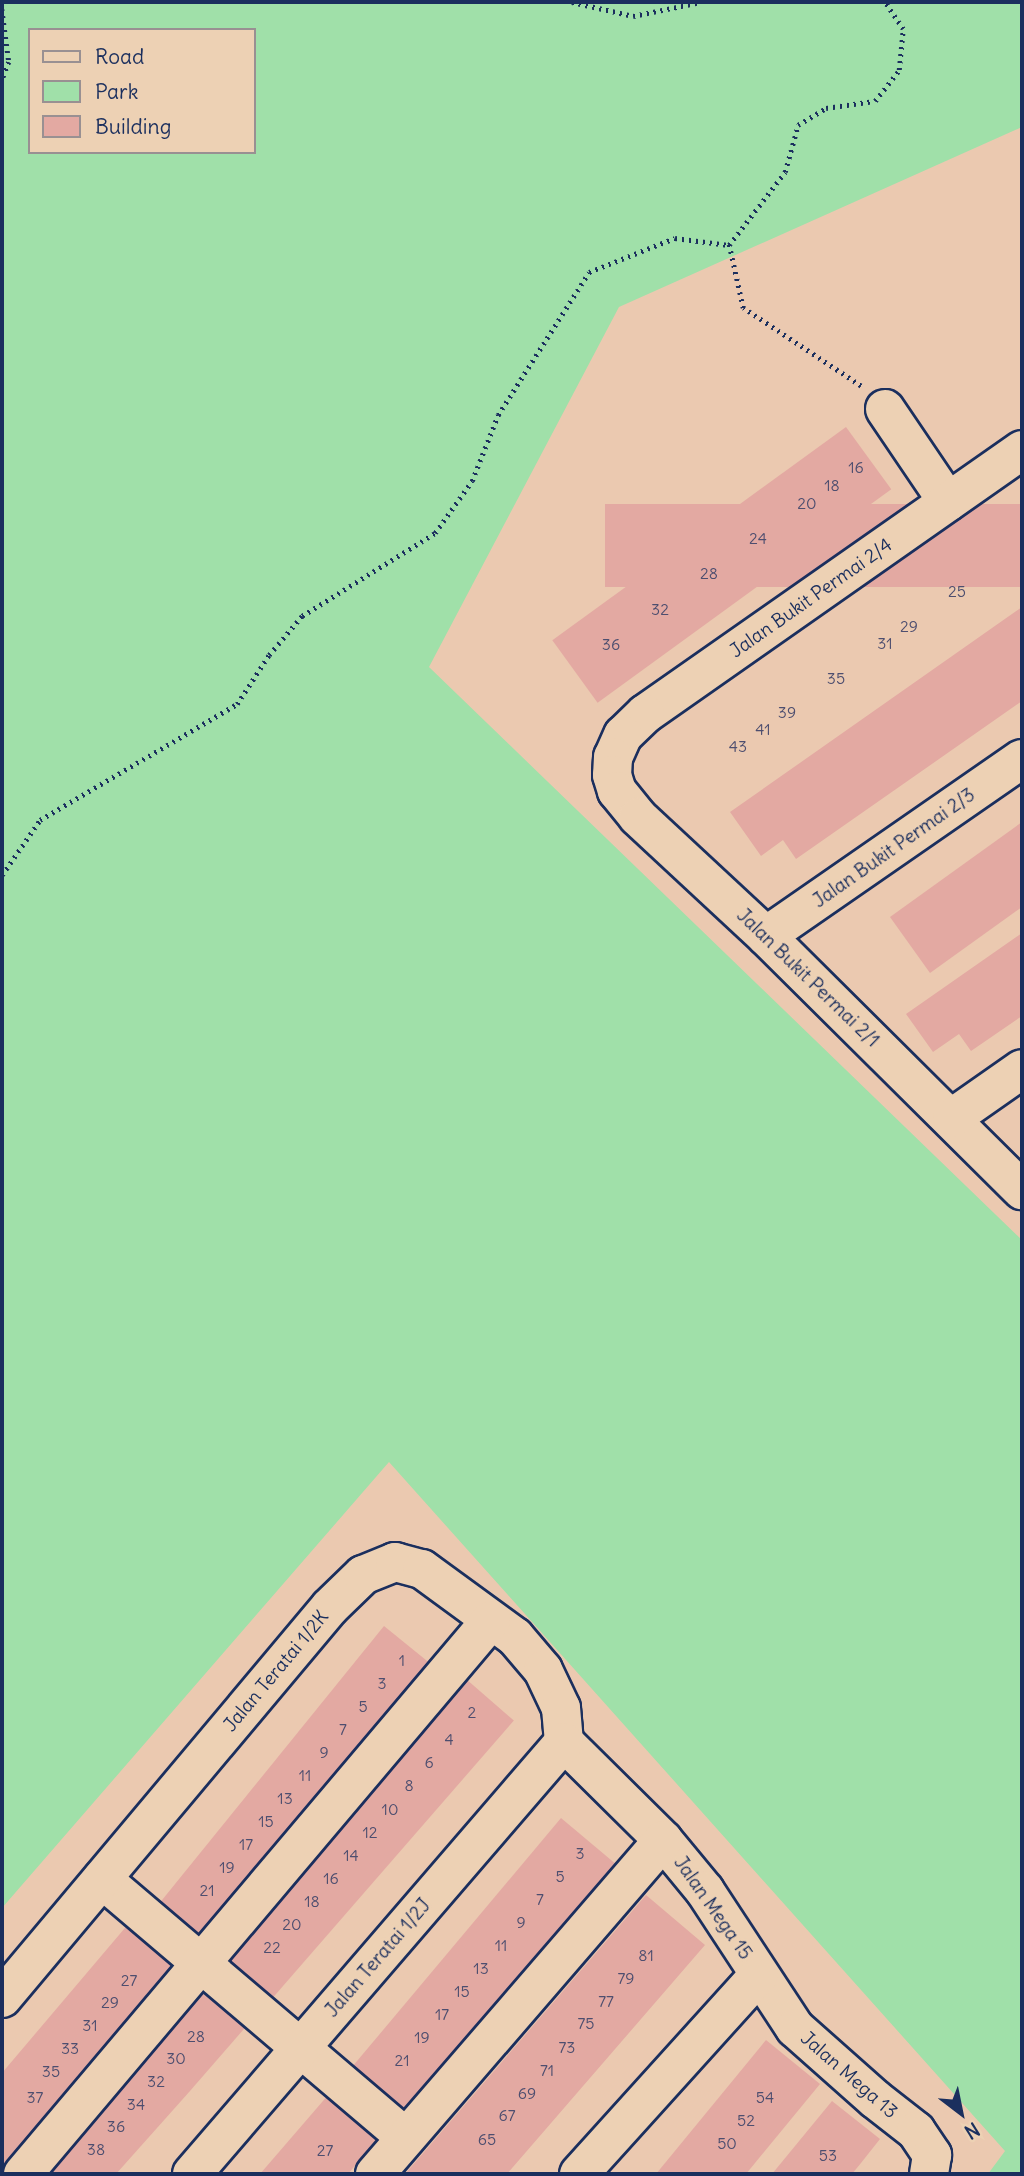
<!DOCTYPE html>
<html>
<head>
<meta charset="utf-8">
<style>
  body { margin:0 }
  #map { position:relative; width:1024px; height:2176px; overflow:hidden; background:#ebc9b0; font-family:Delius,sans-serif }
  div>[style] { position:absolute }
  .green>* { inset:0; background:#a0e0a9 }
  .building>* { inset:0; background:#e3a9a2; transform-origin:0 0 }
  .path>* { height:4.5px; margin-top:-2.25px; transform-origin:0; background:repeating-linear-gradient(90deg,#1b2f5e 0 2px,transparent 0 7px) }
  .roads { filter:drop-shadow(2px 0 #1b2f5e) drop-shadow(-2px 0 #1b2f5e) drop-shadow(0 2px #1b2f5e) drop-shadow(0 -2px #1b2f5e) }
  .minor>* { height:38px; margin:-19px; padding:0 19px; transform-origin:19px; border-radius:19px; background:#edd1b4 }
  span { translate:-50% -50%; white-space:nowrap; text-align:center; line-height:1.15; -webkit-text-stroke:5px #edd1b4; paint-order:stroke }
  .number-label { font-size:16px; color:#4d4e6f }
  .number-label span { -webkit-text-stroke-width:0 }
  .street-label { font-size:19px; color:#1b2f5e }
  .frame { position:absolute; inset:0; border:4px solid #1b2f5e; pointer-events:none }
  .legend { position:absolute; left:28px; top:28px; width:228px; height:126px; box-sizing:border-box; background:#edd1b4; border:2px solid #999092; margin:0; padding:9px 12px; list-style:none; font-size:21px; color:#1b2f5e }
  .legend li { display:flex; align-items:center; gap:14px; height:35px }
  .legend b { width:35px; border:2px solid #999092 }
  .north { position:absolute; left:926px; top:2078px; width:70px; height:70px; -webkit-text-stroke:5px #edd1b4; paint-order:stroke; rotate:148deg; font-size:19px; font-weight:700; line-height:28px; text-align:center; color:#1b2f5e }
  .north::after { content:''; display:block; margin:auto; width:24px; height:32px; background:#1b2f5e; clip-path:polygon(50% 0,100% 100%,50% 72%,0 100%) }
</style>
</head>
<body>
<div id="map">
  <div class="green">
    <i style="clip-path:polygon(evenodd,2px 2px,1022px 2px,1022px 127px,619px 307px,429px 667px,1022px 1240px,1022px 2174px,988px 2174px,1005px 2151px,389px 1462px,2px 1908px,2px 2px,30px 30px,254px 30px,254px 152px,30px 152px,30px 30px)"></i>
  </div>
  <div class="building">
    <i style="left:846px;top:427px;width:77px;height:363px;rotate:54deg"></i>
    <i style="left:1022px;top:504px;width:83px;height:417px;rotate:90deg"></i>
    <i style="clip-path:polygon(1022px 607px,1022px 701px,796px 859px,783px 840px,761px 856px,730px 812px)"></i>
    <i style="clip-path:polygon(1022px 822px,1022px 907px,930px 973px,890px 917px)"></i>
    <i style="clip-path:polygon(1022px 933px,1022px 1016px,971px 1051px,959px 1034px,933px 1052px,906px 1014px)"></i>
    <i style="left:384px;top:1626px;width:71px;height:361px;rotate:39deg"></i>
    <i style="left:458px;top:1672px;width:74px;height:376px;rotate:41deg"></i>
    <i style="left:561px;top:1818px;width:75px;height:333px;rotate:40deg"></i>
    <i style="clip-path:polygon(646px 1895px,705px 1945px,526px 2152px,507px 2174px,405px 2174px)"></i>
    <i style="clip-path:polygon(130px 1922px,186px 1969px,11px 2174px,2px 2174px,2px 2073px)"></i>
    <i style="clip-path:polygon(202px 1981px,250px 2022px,190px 2091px,116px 2174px,32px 2174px)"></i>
    <i style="clip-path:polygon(766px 2040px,820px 2084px,746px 2174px,656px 2174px)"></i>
    <i style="clip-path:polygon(329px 2094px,379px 2137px,348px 2174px,260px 2174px)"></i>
    <i style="clip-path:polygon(832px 2101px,880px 2139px,861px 2163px,852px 2174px,772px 2174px)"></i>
  </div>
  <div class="path">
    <i style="left:572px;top:2px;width:63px;rotate:12.9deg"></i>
    <i style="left:633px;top:16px;width:69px;rotate:-11.6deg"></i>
    <i style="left:2px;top:9px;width:53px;rotate:82.5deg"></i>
    <i style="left:9px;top:62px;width:19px;rotate:111deg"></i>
    <i style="left:861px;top:386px;width:141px;rotate:-146.5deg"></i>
    <i style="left:743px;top:308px;width:65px;rotate:-102.5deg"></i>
    <i style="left:729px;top:245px;width:92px;rotate:-52.5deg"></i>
    <i style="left:785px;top:172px;width:49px;rotate:-74.5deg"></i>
    <i style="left:798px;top:125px;width:33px;rotate:-31deg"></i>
    <i style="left:826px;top:108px;width:49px;rotate:-8.1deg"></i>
    <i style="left:875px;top:101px;width:39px;rotate:-52deg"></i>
    <i style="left:899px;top:70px;width:41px;rotate:-84.4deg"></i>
    <i style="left:903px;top:29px;width:32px;rotate:-124deg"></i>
    <i style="left:2px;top:875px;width:67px;rotate:-55.4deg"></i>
    <i style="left:40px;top:820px;width:229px;rotate:-30.5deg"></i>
    <i style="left:237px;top:704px;width:59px;rotate:-56.9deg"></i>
    <i style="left:269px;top:655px;width:51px;rotate:-49.8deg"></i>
    <i style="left:302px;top:616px;width:157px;rotate:-32deg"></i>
    <i style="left:435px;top:533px;width:64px;rotate:-54.6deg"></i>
    <i style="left:472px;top:481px;width:71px;rotate:-68.5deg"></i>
    <i style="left:498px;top:415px;width:169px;rotate:-57.5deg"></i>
    <i style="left:589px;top:272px;width:92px;rotate:-21.6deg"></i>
    <i style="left:675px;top:238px;width:54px;rotate:7.4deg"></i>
  </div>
  <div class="roads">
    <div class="minor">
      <i style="left:885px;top:409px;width:112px;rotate:55.9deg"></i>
      <i style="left:1022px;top:450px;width:460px;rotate:145deg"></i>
      <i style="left:645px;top:714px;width:30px;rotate:136deg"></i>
      <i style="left:623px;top:735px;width:24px;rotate:114deg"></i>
      <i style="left:613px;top:757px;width:18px;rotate:93deg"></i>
      <i style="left:612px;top:775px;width:17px;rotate:73deg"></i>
      <i style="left:617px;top:791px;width:33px;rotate:51deg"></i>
      <i style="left:638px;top:817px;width:175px;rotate:42.9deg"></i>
      <i style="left:766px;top:936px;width:361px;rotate:44.8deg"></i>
      <i style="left:766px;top:936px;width:311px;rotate:-34.7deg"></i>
      <i style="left:952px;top:1118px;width:85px;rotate:-35deg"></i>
      <i style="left:564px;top:1742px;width:139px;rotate:44.7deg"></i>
      <i style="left:663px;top:1840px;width:66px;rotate:50.5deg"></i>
      <i style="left:705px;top:1891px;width:164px;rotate:56.7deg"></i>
      <i style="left:795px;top:2028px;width:107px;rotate:41.6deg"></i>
      <i style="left:875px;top:2099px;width:52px;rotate:38deg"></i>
      <i style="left:916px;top:2131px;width:29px;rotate:56deg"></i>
      <i style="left:932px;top:2155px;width:19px;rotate:99deg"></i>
      <i style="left:102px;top:1879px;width:399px;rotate:40.4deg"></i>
      <i style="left:2px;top:1998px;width:510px;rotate:-50.01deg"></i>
      <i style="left:330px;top:1607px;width:46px;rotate:-44.1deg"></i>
      <i style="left:363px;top:1575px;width:35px;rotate:-22deg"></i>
      <i style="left:395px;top:1562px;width:28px;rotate:15deg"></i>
      <i style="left:422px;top:1569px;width:115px;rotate:36.2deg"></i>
      <i style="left:515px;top:1637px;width:43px;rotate:49.7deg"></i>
      <i style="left:543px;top:1670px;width:42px;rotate:64.7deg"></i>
      <i style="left:561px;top:1708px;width:34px;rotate:85deg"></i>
      <i style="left:23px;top:2174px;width:725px;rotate:-49.81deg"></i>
      <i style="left:192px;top:2174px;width:570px;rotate:-49.27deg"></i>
      <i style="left:375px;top:2174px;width:441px;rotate:-49.2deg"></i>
      <i style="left:579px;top:2174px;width:268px;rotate:-47.9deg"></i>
    </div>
  </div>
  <div class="number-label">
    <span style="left:856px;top:467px">16</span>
    <span style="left:832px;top:485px">18</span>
    <span style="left:807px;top:503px">20</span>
    <span style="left:758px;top:538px">24</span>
    <span style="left:709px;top:573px">28</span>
    <span style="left:957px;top:591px">25</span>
    <span style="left:660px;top:609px">32</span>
    <span style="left:909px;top:626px">29</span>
    <span style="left:885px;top:643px">31</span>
    <span style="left:611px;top:644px">36</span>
    <span style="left:836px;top:678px">35</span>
    <span style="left:787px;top:712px">39</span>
    <span style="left:763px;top:729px">41</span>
    <span style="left:738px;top:746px">43</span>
    <span style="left:402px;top:1660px">1</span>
    <span style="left:382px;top:1683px">3</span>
    <span style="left:363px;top:1706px">5</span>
    <span style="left:472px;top:1712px">2</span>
    <span style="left:343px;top:1729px">7</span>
    <span style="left:449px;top:1739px">4</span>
    <span style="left:324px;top:1752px">9</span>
    <span style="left:429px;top:1762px">6</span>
    <span style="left:305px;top:1775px">11</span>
    <span style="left:409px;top:1785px">8</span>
    <span style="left:285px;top:1798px">13</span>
    <span style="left:390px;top:1809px">10</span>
    <span style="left:266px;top:1821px">15</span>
    <span style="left:370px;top:1832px">12</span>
    <span style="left:246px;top:1844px">17</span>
    <span style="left:580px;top:1853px">3</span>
    <span style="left:351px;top:1855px">14</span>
    <span style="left:227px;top:1867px">19</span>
    <span style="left:560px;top:1876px">5</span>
    <span style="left:331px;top:1878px">16</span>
    <span style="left:207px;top:1890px">21</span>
    <span style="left:540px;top:1899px">7</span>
    <span style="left:312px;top:1901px">18</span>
    <span style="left:521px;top:1922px">9</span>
    <span style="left:292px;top:1924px">20</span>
    <span style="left:501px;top:1945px">11</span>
    <span style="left:272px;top:1947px">22</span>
    <span style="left:646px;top:1955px">81</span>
    <span style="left:481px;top:1968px">13</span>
    <span style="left:626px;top:1978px">79</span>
    <span style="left:129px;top:1980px">27</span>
    <span style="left:462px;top:1991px">15</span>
    <span style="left:606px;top:2001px">77</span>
    <span style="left:110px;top:2002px">29</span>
    <span style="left:442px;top:2014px">17</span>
    <span style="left:586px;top:2023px">75</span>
    <span style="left:90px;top:2025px">31</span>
    <span style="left:196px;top:2036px">28</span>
    <span style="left:422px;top:2037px">19</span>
    <span style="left:567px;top:2047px">73</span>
    <span style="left:70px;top:2048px">33</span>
    <span style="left:176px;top:2058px">30</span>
    <span style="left:402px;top:2060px">21</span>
    <span style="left:547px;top:2070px">71</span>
    <span style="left:51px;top:2071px">35</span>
    <span style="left:156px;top:2081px">32</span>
    <span style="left:527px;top:2093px">69</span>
    <span style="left:35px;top:2097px">37</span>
    <span style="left:765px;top:2097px">54</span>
    <span style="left:136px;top:2104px">34</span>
    <span style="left:507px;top:2115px">67</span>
    <span style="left:746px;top:2120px">52</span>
    <span style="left:116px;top:2126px">36</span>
    <span style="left:487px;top:2139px">65</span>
    <span style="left:727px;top:2143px">50</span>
    <span style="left:96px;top:2149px">38</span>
    <span style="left:325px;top:2150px">27</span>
    <span style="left:828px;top:2155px">53</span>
  </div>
  <div class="street-label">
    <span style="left:811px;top:598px;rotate:-35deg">Jalan Bukit Permai 2/4</span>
    <span style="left:894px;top:848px;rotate:-35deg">Jalan Bukit Permai 2/3</span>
    <span style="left:808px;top:978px;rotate:44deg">Jalan Bukit Permai 2/1</span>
    <span style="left:276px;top:1671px;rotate:-50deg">Jalan Teratai 1/2K</span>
    <span style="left:713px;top:1908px;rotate:55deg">Jalan Mega 15</span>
    <span style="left:378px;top:1958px;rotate:-49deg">Jalan Teratai 1/2J</span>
    <span style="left:849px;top:2075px;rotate:41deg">Jalan Mega 13</span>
  </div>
  <div class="frame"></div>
  <ul class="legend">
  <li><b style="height:9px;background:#edd1b4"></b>Road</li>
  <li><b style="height:19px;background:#a0e0a9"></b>Park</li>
  <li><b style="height:19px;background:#e3a9a2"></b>Building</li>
  </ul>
  <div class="north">N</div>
</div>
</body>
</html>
